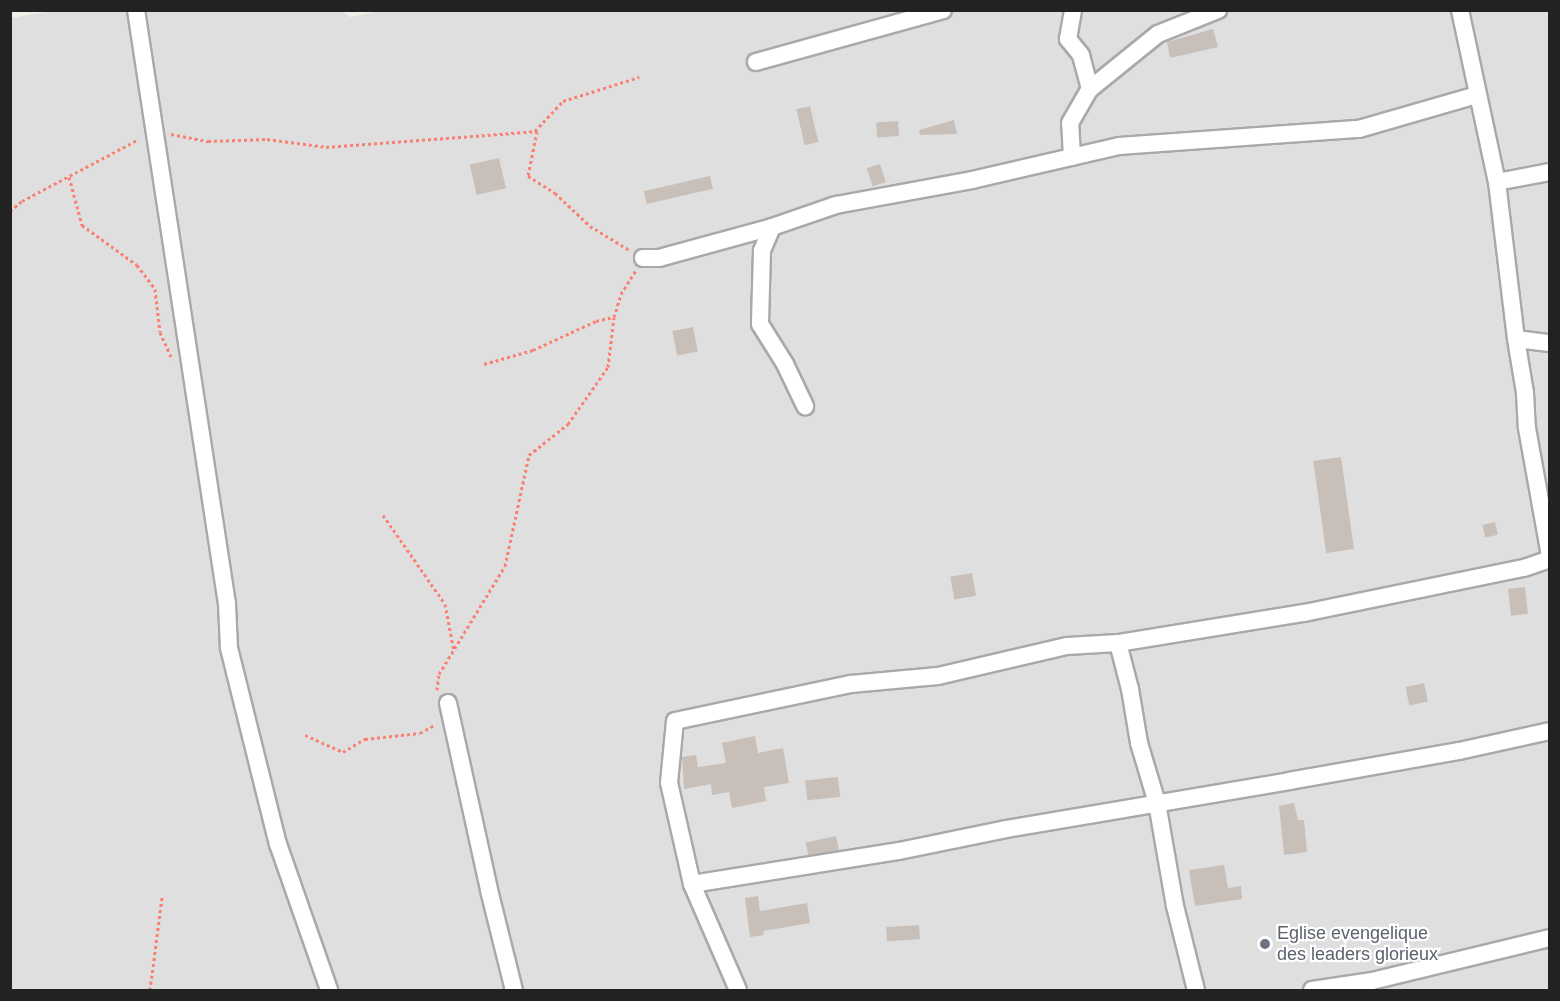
<!DOCTYPE html>
<html>
<head>
<meta charset="utf-8">
<style>
  body { margin:0 }
  #map { position:relative; width:1560px; height:1001px; overflow:hidden; background:#f2efe9; font-family:Helvetica,sans-serif }
  div>[style] { position:absolute }
  .residential>* { inset:0; background:#e0dfdf }
  .building>* { inset:0; background:#c7bfb8; transform-origin:0 0 }
  .path>* { height:3px; margin-top:-1.5px; transform-origin:0; background:repeating-linear-gradient(90deg,#fa8072 0 3px,transparent 0 6px) }
  .roads { filter:drop-shadow(2px 0 #a9a9a9) drop-shadow(-2px 0 #a9a9a9) drop-shadow(0 2px #a9a9a9) drop-shadow(0 -2px #a9a9a9) }
  .minor>* { height:16px; margin:-8px; padding:0 8px; transform-origin:8px; border-radius:8px; background:#fff }
  .dots>* { width:16px; height:16px; translate:-50% -50%; box-sizing:border-box; border:3px solid #fff; border-radius:50% }
  span { translate:-50% -50%; white-space:nowrap; text-align:center; line-height:1.15; -webkit-text-stroke:4.5px #fff; paint-order:stroke }
  .worship-label { font-size:18px; color:#5b616d }
  .left { translate:0 -50%; text-align:left }
  .frame { position:absolute; inset:0; border:12px solid #222; pointer-events:none }
</style>
</head>
<body>
<div id="map">
  <div class="residential">
    <i style="clip-path:polygon(57px 10px,340px 10px,350px 17px,385px 10px,1549px 11px,1549px 990px,11px 990px,11px 18px)"></i>
  </div>
  <div class="building">
    <i style="clip-path:polygon(1213px 29px,1218px 47px,1170px 58px,1167px 42px)"></i>
    <i style="left:810px;top:106px;width:37px;height:14px;rotate:77deg"></i>
    <i style="clip-path:polygon(954px 120px,957px 134px,920px 135px,919px 130px)"></i>
    <i style="left:898px;top:121px;width:15px;height:22px;rotate:86deg"></i>
    <i style="left:499px;top:158px;width:31px;height:30px;rotate:77deg"></i>
    <i style="left:880px;top:164px;width:19px;height:14px;rotate:72deg"></i>
    <i style="left:710px;top:176px;width:13px;height:68px;rotate:77deg"></i>
    <i style="left:693px;top:327px;width:25px;height:21px;rotate:79deg"></i>
    <i style="left:1341px;top:457px;width:93px;height:28px;rotate:82deg"></i>
    <i style="left:1495px;top:522px;width:13px;height:13px;rotate:77deg"></i>
    <i style="left:972px;top:573px;width:23px;height:22px;rotate:80deg"></i>
    <i style="left:1525px;top:587px;width:27px;height:17px;rotate:84deg"></i>
    <i style="left:1424px;top:683px;width:19px;height:19px;rotate:78deg"></i>
    <i style="clip-path:polygon(755px 736px,758px 753px,783px 748px,789px 783px,764px 787px,766px 801px,732px 808px,729px 792px,712px 795px,711px 784px,684px 789px,682px 757px,696px 755px,698px 767px,726px 763px,722px 743px)"></i>
    <i style="left:838px;top:777px;width:20px;height:33px;rotate:84deg"></i>
    <i style="clip-path:polygon(1294px 803px,1298px 820px,1304px 820px,1307px 852px,1284px 855px,1279px 806px)"></i>
    <i style="left:836px;top:836px;width:14px;height:31px;rotate:78deg"></i>
    <i style="clip-path:polygon(1224px 865px,1228px 888px,1241px 886px,1242px 899px,1195px 906px,1189px 870px)"></i>
    <i style="clip-path:polygon(758px 896px,760px 911px,807px 903px,810px 923px,763px 931px,764px 935px,750px 937px,745px 898px)"></i>
    <i style="left:919px;top:925px;width:14px;height:33px;rotate:86deg"></i>
  </div>
  <div class="path">
    <i style="left:535px;top:131px;width:41px;rotate:-47deg"></i>
    <i style="left:563px;top:101px;width:80px;rotate:-17.5deg"></i>
    <i style="left:171px;top:134px;width:38px;rotate:11deg"></i>
    <i style="left:208px;top:141px;width:59px;rotate:-1.9deg"></i>
    <i style="left:267px;top:139px;width:60px;rotate:7.7deg"></i>
    <i style="left:326px;top:147px;width:212px;rotate:-4.3deg"></i>
    <i style="left:537px;top:131px;width:46px;rotate:101.3deg"></i>
    <i style="left:528px;top:176px;width:32px;rotate:32deg"></i>
    <i style="left:555px;top:193px;width:48px;rotate:43.3deg"></i>
    <i style="left:590px;top:226px;width:48px;rotate:31.4deg"></i>
    <i style="left:69px;top:177px;width:50px;rotate:74.8deg"></i>
    <i style="left:82px;top:225px;width:68px;rotate:36deg"></i>
    <i style="left:137px;top:265px;width:30px;rotate:53deg"></i>
    <i style="left:155px;top:289px;width:43px;rotate:83.4deg"></i>
    <i style="left:160px;top:332px;width:30px;rotate:66deg"></i>
    <i style="left:10px;top:211px;width:16px;rotate:-40deg"></i>
    <i style="left:22px;top:201px;width:132px;rotate:-27.9deg"></i>
    <i style="left:484px;top:364px;width:51px;rotate:-15.9deg"></i>
    <i style="left:533px;top:350px;width:69px;rotate:-24.7deg"></i>
    <i style="left:596px;top:321px;width:18px;rotate:-13deg"></i>
    <i style="left:383px;top:515px;width:108px;rotate:55.1deg"></i>
    <i style="left:445px;top:604px;width:48px;rotate:79.2deg"></i>
    <i style="left:437px;top:690px;width:16px;rotate:-83deg"></i>
    <i style="left:439px;top:674px;width:127px;rotate:-58.6deg"></i>
    <i style="left:505px;top:566px;width:114px;rotate:-77.8deg"></i>
    <i style="left:529px;top:455px;width:50px;rotate:-38.5deg"></i>
    <i style="left:568px;top:424px;width:70px;rotate:-54.9deg"></i>
    <i style="left:608px;top:367px;width:50px;rotate:-83.2deg"></i>
    <i style="left:614px;top:317px;width:24px;rotate:-73deg"></i>
    <i style="left:621px;top:294px;width:28px;rotate:-58deg"></i>
    <i style="left:305px;top:735px;width:42px;rotate:24.1deg"></i>
    <i style="left:343px;top:752px;width:26px;rotate:-31deg"></i>
    <i style="left:365px;top:739px;width:55px;rotate:-6.2deg"></i>
    <i style="left:420px;top:733px;width:18px;rotate:-29deg"></i>
    <i style="left:150px;top:990px;width:94px;rotate:-82.6deg"></i>
  </div>
  <div class="roads">
    <div class="minor">
      <i style="left:136px;top:10px;width:601px;rotate:81.29deg"></i>
      <i style="left:227px;top:604px;width:44px;rotate:87.4deg"></i>
      <i style="left:229px;top:648px;width:202px;rotate:76deg"></i>
      <i style="left:278px;top:844px;width:155px;rotate:70.7deg"></i>
      <i style="left:1460px;top:10px;width:176px;rotate:77.9deg"></i>
      <i style="left:1497px;top:182px;width:158px;rotate:83.1deg"></i>
      <i style="left:1516px;top:339px;width:55px;rotate:80.5deg"></i>
      <i style="left:1525px;top:393px;width:35px;rotate:87deg"></i>
      <i style="left:1527px;top:428px;width:130px;rotate:79.8deg"></i>
      <i style="left:756px;top:62px;width:194px;rotate:-15.5deg"></i>
      <i style="left:1090px;top:89px;width:87px;rotate:-39deg"></i>
      <i style="left:1158px;top:34px;width:65px;rotate:-21.8deg"></i>
      <i style="left:1072px;top:157px;width:34px;rotate:-93deg"></i>
      <i style="left:1070px;top:123px;width:39px;rotate:-60deg"></i>
      <i style="left:1090px;top:89px;width:35px;rotate:-105deg"></i>
      <i style="left:1081px;top:55px;width:21px;rotate:-129deg"></i>
      <i style="left:1068px;top:39px;width:29px;rotate:-80deg"></i>
      <i style="left:1497px;top:182px;width:54px;rotate:-10.7deg"></i>
      <i style="left:772px;top:227px;width:26px;rotate:113deg"></i>
      <i style="left:762px;top:251px;width:73px;rotate:91.6deg"></i>
      <i style="left:760px;top:324px;width:47px;rotate:58deg"></i>
      <i style="left:785px;top:364px;width:47px;rotate:64.5deg"></i>
      <i style="left:643px;top:258px;width:16px"></i>
      <i style="left:659px;top:258px;width:117px;rotate:-15.3deg"></i>
      <i style="left:772px;top:227px;width:68px;rotate:-19deg"></i>
      <i style="left:836px;top:205px;width:138px;rotate:-10.4deg"></i>
      <i style="left:972px;top:180px;width:151px;rotate:-13deg"></i>
      <i style="left:1119px;top:146px;width:241px;rotate:-4.1deg"></i>
      <i style="left:1359px;top:129px;width:123px;rotate:-16.1deg"></i>
      <i style="left:1516px;top:339px;width:34px;rotate:7deg"></i>
      <i style="left:1118px;top:643px;width:48px;rotate:75.4deg"></i>
      <i style="left:1130px;top:689px;width:55px;rotate:80.5deg"></i>
      <i style="left:1139px;top:743px;width:63px;rotate:73.3deg"></i>
      <i style="left:1157px;top:803px;width:105px;rotate:80.1deg"></i>
      <i style="left:1175px;top:906px;width:87px;rotate:76deg"></i>
      <i style="left:448px;top:703px;width:191px;rotate:77.6deg"></i>
      <i style="left:489px;top:890px;width:103px;rotate:76deg"></i>
      <i style="left:692px;top:884px;width:210px;rotate:-9.1deg"></i>
      <i style="left:899px;top:851px;width:109px;rotate:-11.6deg"></i>
      <i style="left:1006px;top:829px;width:287px;rotate:-9.6deg"></i>
      <i style="left:1289px;top:781px;width:173px;rotate:-10deg"></i>
      <i style="left:1459px;top:751px;width:93px;rotate:-12.4deg"></i>
      <i style="left:738px;top:990px;width:116px;rotate:-113.5deg"></i>
      <i style="left:692px;top:884px;width:104px;rotate:-102.8deg"></i>
      <i style="left:669px;top:783px;width:62px;rotate:-84.5deg"></i>
      <i style="left:675px;top:721px;width:180px;rotate:-11.9deg"></i>
      <i style="left:851px;top:684px;width:87px;rotate:-5.3deg"></i>
      <i style="left:938px;top:676px;width:132px;rotate:-13.1deg"></i>
      <i style="left:1067px;top:646px;width:51px;rotate:-3.4deg"></i>
      <i style="left:1118px;top:643px;width:188px;rotate:-9.2deg"></i>
      <i style="left:1304px;top:613px;width:225px;rotate:-11.6deg"></i>
      <i style="left:1524px;top:568px;width:28px;rotate:-19deg"></i>
      <i style="left:1312px;top:990px;width:61px;rotate:-8.5deg"></i>
      <i style="left:1372px;top:981px;width:183px;rotate:-13.6deg"></i>
    </div>
  </div>
  <div class="dots">
    <i style="left:1265px;top:944px;background:#6b7280"></i>
  </div>
  <div class="worship-label">
    <span class="left" style="left:1277px;top:944px">Eglise evengelique<br>des leaders glorieux</span>
  </div>
  <div class="frame"></div>
</div>
</body>
</html>
